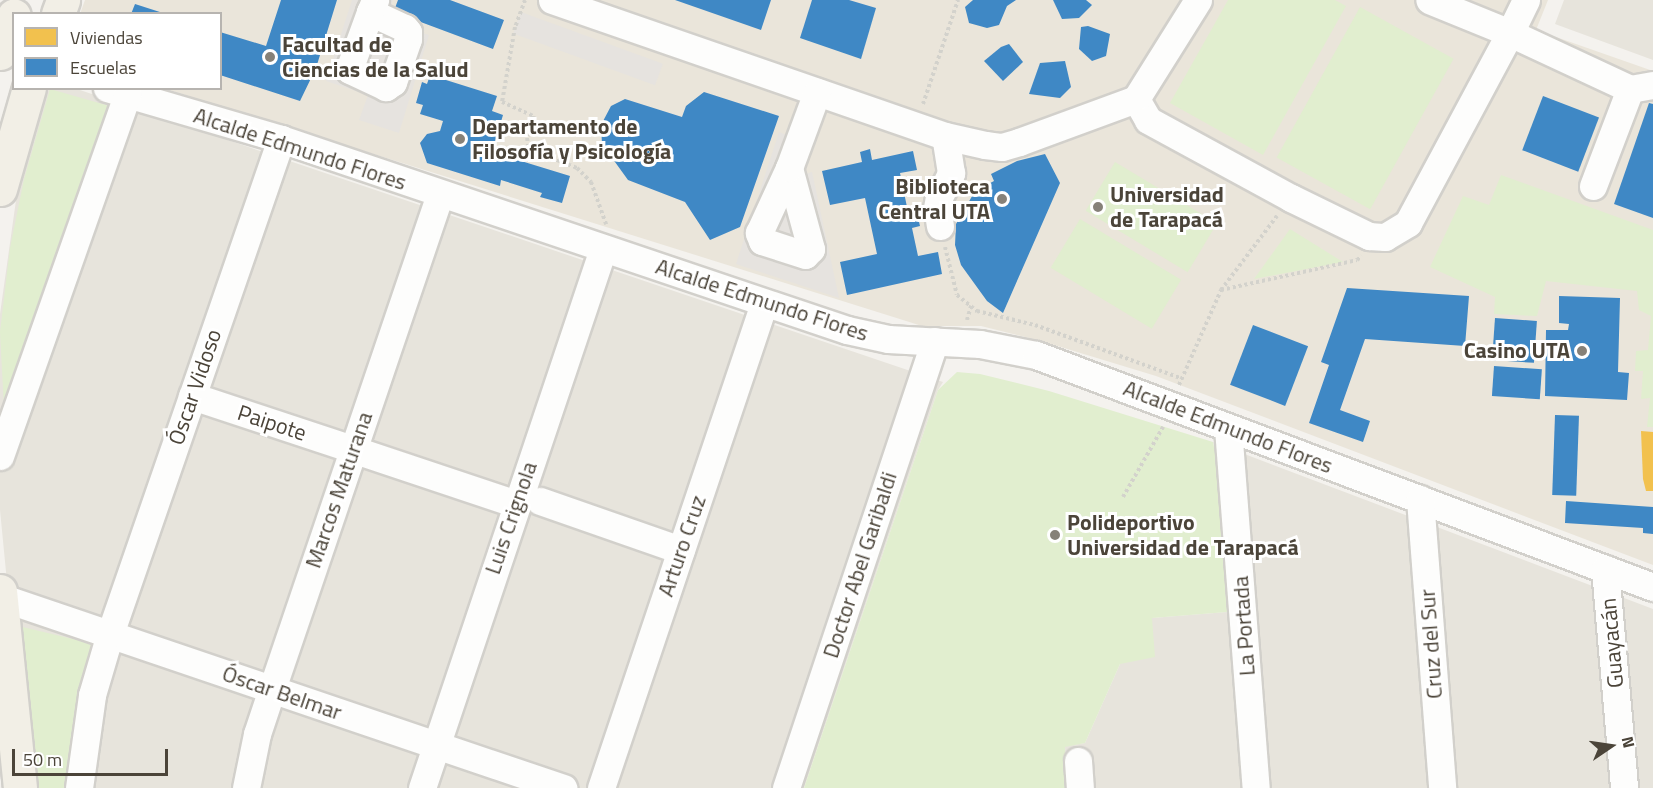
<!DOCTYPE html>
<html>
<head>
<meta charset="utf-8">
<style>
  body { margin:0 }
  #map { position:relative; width:1653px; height:788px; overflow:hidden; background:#f4f2ee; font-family:"Titillium Web",sans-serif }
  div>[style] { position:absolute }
  .residential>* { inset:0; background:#e7e4dc }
  .education>* { inset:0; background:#eae5da }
  .green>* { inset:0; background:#e1eecf; transform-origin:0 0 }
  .parking>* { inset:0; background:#e6e3df; transform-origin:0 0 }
  .homes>* { inset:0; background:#f2c14e }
  .schools>* { inset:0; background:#3f88c5; transform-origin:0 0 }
  .path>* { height:4px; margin-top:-2px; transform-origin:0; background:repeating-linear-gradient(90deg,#d3d2cc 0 3px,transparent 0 6px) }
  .roads { filter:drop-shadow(2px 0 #d2d0cb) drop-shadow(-2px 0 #d2d0cb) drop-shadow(0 2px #d2d0cb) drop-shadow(0 -2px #d2d0cb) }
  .minor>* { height:27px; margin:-13.5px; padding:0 13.5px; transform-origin:13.5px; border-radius:13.5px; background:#fdfdfc }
  .major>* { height:33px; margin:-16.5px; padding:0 16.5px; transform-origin:16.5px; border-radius:16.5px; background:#f2efe6 }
  .dots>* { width:16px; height:16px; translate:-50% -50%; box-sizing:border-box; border:3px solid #fff; border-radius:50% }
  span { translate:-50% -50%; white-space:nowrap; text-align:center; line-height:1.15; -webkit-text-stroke:6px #fff; paint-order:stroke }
  .poi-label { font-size:22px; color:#4b4439; font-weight:700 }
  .left { translate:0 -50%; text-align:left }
  .right { translate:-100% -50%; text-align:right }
  .street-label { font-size:22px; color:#4b4439 }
  .legend { position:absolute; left:12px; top:12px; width:210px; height:78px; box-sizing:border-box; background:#fff; border:2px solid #b7b4b0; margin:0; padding:8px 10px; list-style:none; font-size:18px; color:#4b4439 }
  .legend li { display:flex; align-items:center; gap:12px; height:30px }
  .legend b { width:30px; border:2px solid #b7b4b0 }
  .north { position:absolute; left:1581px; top:716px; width:60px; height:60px; -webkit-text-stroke:4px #fff; paint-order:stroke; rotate:77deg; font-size:16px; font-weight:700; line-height:24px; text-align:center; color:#4b4439 }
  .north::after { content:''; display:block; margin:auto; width:21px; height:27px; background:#4b4439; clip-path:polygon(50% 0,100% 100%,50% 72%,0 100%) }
  .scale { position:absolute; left:12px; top:749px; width:156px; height:27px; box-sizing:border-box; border:3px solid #4b4439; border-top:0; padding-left:8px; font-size:18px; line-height:21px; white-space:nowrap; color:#4b4439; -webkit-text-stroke:4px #fff; paint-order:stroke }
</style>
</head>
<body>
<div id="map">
  <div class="residential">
    <i style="clip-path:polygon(1564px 0,1653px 0,1653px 60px,1555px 24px)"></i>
    <i style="clip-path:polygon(46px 89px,77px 89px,943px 382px,938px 390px,804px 788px,27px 788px,0 510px,0 314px,19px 179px)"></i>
    <i style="clip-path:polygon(1213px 442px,1653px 609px,1653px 788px,1067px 788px,1065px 746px,1085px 743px,1120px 664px,1152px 618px,1227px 612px,1216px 457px)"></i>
  </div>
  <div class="education">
    <i style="clip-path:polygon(85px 0,1548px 0,1536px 30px,1653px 71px,1653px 565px,1156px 376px,1041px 341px,981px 326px,922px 326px,166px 89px,220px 88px,220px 14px,80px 14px)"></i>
  </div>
  <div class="green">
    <i style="clip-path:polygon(1228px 0,1335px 0,1346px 6px,1263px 155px,1170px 103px)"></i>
    <i style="left:1360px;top:7px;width:107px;height:172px;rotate:29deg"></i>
    <i style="clip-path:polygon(50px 89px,113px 107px,5px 427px,0 332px,10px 248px,24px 179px)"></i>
    <i style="left:1115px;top:162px;width:119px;height:57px;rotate:31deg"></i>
    <i style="clip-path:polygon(1501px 175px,1653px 230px,1653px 427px,1647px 427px,1650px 398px,1641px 399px,1643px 371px,1635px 371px,1636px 351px,1648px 350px,1651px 316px,1639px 310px,1637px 291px,1546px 281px,1537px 316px,1494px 314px,1495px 297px,1430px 267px,1463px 196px,1489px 205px)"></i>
    <i style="left:1080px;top:219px;width:118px;height:57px;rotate:31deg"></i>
    <i style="clip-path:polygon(1290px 229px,1343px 262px,1254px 279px)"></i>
    <i style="clip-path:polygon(957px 372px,980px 374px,1049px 391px,1213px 442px,1216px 457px,1227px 612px,1152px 618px,1155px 657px,1120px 664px,1085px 743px,1065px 747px,1067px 788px,804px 788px,938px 390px)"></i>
    <i style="clip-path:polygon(14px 625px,94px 644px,74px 788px,30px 788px)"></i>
  </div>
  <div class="parking">
    <i style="clip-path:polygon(352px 0,393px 0,386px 21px,429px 35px,399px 133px,359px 120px,368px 95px,326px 81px)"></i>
    <i style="left:521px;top:12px;width:151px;height:23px;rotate:20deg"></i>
    <i style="clip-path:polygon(779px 132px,809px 144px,799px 176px,812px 172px,839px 298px,736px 264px)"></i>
  </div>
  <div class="homes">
    <i style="clip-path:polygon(1641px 431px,1653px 432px,1653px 491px,1646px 491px,1643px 479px)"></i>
  </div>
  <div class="schools">
    <i style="clip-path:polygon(281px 0,337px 0,316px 68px,300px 101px,220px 75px,220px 32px,266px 46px)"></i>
    <i style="clip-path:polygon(398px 0,450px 0,504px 20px,493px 49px,418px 21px,415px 27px,396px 20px,400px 10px,395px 8px)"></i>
    <i style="clip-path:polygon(675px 0,771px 0,761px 30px)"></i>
    <i style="clip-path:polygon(812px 0,849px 0,876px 8px,861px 59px,800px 38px)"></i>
    <i style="clip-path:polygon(973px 0,1016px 0,1007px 6px,999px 25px,987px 28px,969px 23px,965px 7px)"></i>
    <i style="clip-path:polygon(1053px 0,1086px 0,1092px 5px,1079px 18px,1062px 19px)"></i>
    <i style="clip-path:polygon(135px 4px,163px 13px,163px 14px,131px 14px)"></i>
    <i style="clip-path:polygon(1088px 26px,1110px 34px,1106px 56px,1092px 61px,1079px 49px,1081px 27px)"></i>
    <i style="clip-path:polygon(1009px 44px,1023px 62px,1003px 81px,984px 61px,1001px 47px)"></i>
    <i style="clip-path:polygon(1065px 61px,1071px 87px,1060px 98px,1029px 94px,1040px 63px)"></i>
    <i style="clip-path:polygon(430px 75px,497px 96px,492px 111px,503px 115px,492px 152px,570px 176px,562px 203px,540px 197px,542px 193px,501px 180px,500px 186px,427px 163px,420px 143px,427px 134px,440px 131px,443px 121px,420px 114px,423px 105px,416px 103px,422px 82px,427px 84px)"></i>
    <i style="clip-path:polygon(704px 92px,779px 116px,740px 227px,710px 240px,685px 202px,628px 180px,602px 144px,601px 125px,611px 106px,625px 99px,682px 117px,686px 106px)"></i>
    <i style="left:1543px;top:96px;width:60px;height:58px;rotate:21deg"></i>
    <i style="clip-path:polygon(1649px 103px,1653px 104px,1653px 218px,1614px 204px)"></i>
    <i style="clip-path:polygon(870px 149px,872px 160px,913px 151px,917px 170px,900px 173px,907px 207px,915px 205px,920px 226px,912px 228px,918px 256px,938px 252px,942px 274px,847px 295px,840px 262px,877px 254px,865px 198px,830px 205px,822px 171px,862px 162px,860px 152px)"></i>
    <i style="clip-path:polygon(1045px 154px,1060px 183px,1003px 313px,987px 301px,961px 265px,955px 245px,956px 224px,975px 191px,994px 181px,991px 174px,1017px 161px)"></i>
    <i style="clip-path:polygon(1347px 288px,1469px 296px,1465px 346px,1365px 339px,1340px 410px,1370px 421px,1363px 442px,1309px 423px,1329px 365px,1321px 362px)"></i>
    <i style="clip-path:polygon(1559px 296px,1620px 298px,1618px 372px,1629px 373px,1627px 400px,1545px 396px,1546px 330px,1568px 330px,1569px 324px,1559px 323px)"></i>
    <i style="left:1495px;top:318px;width:42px;height:42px;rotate:4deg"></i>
    <i style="left:1253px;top:325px;width:59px;height:64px;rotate:21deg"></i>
    <i style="left:1494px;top:366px;width:48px;height:30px;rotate:4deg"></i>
    <i style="left:1555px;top:415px;width:24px;height:80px;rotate:2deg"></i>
    <i style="clip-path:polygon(1566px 501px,1653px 507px,1653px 534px,1643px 533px,1643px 528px,1565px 523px)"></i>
  </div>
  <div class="path">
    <i style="left:525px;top:0;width:29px;rotate:110deg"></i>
    <i style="left:515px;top:27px;width:76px;rotate:99.8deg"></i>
    <i style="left:502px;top:102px;width:35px;rotate:24deg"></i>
    <i style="left:534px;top:116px;width:23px;rotate:108deg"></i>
    <i style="left:527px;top:138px;width:11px;rotate:80deg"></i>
    <i style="left:529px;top:149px;width:52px;rotate:21.6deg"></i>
    <i style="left:577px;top:168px;width:20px;rotate:45deg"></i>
    <i style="left:591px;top:182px;width:45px;rotate:70.3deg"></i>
    <i style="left:923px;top:104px;width:110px;rotate:-71.4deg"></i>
    <i style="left:945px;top:247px;width:49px;rotate:76deg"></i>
    <i style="left:957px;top:295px;width:26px;rotate:39deg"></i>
    <i style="left:977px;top:311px;width:60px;rotate:13.6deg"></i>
    <i style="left:1035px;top:325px;width:155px;rotate:20deg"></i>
    <i style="left:1221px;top:290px;width:139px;rotate:-12.4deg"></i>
    <i style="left:1357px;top:260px;width:6px;rotate:-39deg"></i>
    <i style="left:967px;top:320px;width:15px;rotate:-74deg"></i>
    <i style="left:1179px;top:385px;width:104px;rotate:-66.1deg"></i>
    <i style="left:1221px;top:290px;width:93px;rotate:-52.9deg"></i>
    <i style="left:1123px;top:497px;width:81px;rotate:-60.3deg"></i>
  </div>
  <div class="roads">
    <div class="minor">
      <i style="left:552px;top:0;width:416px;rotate:19.1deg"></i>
      <i style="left:945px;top:136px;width:41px;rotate:12.7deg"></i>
      <i style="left:985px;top:145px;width:17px;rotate:7deg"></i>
      <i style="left:1002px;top:147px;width:18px;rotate:-16deg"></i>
      <i style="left:1019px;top:142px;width:125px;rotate:-20.2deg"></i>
      <i style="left:1198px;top:0;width:117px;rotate:122.1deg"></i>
      <i style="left:1136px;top:99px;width:24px;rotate:60deg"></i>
      <i style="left:1148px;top:120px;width:163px;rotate:28.6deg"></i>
      <i style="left:1291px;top:198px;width:87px;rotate:26deg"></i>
      <i style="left:1369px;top:236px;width:16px;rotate:4deg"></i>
      <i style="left:1385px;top:237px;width:27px;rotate:-31deg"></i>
      <i style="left:1408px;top:223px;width:216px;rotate:-61.8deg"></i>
      <i style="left:1510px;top:33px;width:87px;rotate:-157.8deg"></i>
      <i style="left:1526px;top:0;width:37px;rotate:116deg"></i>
      <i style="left:1510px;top:33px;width:132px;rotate:25deg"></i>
      <i style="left:1630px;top:89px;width:23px;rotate:-10deg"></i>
      <i style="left:370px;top:12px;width:38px;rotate:25deg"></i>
      <i style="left:405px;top:28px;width:5px;rotate:53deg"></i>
      <i style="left:408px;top:32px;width:7px;rotate:90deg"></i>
      <i style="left:408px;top:39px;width:46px;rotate:109.2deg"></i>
      <i style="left:393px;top:82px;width:9px;rotate:144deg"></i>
      <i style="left:386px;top:87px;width:40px;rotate:-155deg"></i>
      <i style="left:350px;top:70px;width:3px;rotate:-90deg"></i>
      <i style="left:350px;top:67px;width:59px;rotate:-70deg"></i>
      <i style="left:370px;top:12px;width:13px;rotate:-67deg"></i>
      <i style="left:107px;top:88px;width:181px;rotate:16.3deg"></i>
      <i style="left:281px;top:139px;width:597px;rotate:18.65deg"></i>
      <i style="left:847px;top:330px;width:42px;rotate:12.4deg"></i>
      <i style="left:888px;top:339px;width:92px;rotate:3.1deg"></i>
      <i style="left:980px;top:344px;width:57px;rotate:11.1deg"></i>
      <i style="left:1036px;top:355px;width:659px;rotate:20.61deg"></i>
      <i style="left:789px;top:168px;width:84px;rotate:74.8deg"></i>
      <i style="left:811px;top:249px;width:8px;rotate:135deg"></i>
      <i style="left:805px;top:255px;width:45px;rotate:-162deg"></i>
      <i style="left:762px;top:241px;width:9px;rotate:-111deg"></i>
      <i style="left:759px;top:233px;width:72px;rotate:-65.2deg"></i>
      <i style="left:789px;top:168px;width:81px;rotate:-69.8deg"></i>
      <i style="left:1593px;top:186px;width:104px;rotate:-69.1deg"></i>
      <i style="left:940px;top:226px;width:18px;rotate:-99deg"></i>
      <i style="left:937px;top:208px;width:11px;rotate:-80deg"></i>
      <i style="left:939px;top:197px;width:27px;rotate:-63deg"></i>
      <i style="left:951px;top:173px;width:37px;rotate:-99deg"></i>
      <i style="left:192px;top:396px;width:169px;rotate:18.3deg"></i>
      <i style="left:1228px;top:428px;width:361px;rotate:85.6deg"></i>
      <i style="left:364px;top:453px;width:160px;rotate:18.5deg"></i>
      <i style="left:0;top:456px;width:383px;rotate:-70.6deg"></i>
      <i style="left:1420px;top:499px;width:290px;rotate:85.6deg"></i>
      <i style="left:540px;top:501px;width:149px;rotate:19.2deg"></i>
      <i style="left:1605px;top:569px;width:220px;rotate:85deg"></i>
      <i style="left:0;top:597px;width:595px;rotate:18.74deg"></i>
      <i style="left:1078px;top:761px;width:27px;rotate:86deg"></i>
      <i style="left:79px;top:788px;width:94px;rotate:-82deg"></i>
      <i style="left:92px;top:695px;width:64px;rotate:-73.6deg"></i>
      <i style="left:110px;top:634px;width:524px;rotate:-70.94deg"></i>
      <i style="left:246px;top:788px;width:55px;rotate:-78.5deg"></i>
      <i style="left:257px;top:734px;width:47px;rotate:-71.6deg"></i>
      <i style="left:272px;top:689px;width:523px;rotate:-71.25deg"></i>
      <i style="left:422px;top:788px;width:569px;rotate:-71.44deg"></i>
      <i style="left:601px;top:788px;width:512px;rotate:-71.42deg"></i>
      <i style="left:786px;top:788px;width:471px;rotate:-71.6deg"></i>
    </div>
    <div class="major">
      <i style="left:58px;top:14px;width:15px;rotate:-70deg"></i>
      <i style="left:0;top:53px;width:40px;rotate:-69.8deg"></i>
      <i style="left:0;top:189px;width:105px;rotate:-74deg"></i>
      <i style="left:0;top:591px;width:198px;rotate:84.2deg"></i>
    </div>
  </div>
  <div class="dots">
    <i style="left:270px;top:57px;background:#868178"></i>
    <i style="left:460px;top:139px;background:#868178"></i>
    <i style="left:1002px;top:199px;background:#868178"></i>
    <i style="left:1098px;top:207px;background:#868178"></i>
    <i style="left:1582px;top:351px;background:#868178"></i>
    <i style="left:1055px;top:535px;background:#868178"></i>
  </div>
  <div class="poi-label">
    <span class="left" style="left:282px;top:57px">Facultad de<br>Ciencias de la Salud</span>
    <span class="left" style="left:472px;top:139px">Departamento de<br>Filosofía y Psicología</span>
    <span class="right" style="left:990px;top:199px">Biblioteca<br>Central UTA</span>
    <span class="left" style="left:1110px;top:207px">Universidad<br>de Tarapacá</span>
    <span class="right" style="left:1570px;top:351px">Casino UTA</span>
    <span class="left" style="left:1067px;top:535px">Polideportivo<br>Universidad de Tarapacá</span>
  </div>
  <div class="street-label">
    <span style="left:300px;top:149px;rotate:18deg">Alcalde Edmundo Flores</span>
    <span style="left:762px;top:300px;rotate:18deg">Alcalde Edmundo Flores</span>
    <span style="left:195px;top:387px;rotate:-71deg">Óscar Vidoso</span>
    <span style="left:272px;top:423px;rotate:18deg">Paipote</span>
    <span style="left:1228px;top:427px;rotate:21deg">Alcalde Edmundo Flores</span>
    <span style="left:339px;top:490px;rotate:-71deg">Marcos Maturana</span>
    <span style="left:511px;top:518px;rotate:-71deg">Luis Crignola</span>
    <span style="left:682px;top:546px;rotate:-71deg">Arturo Cruz</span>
    <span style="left:860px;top:565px;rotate:-72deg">Doctor Abel Garibaldi</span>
    <span style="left:1244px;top:626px;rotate:-94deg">La Portada</span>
    <span style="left:1612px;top:643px;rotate:-95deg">Guayacán</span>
    <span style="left:1431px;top:644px;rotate:-94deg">Cruz del Sur</span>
    <span style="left:282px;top:693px;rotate:19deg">Óscar Belmar</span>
  </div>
  <ul class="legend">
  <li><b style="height:16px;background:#f2c14e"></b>Viviendas</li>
  <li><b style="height:16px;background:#3f88c5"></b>Escuelas</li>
  </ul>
  <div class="north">N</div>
  <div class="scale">50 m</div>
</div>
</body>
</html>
